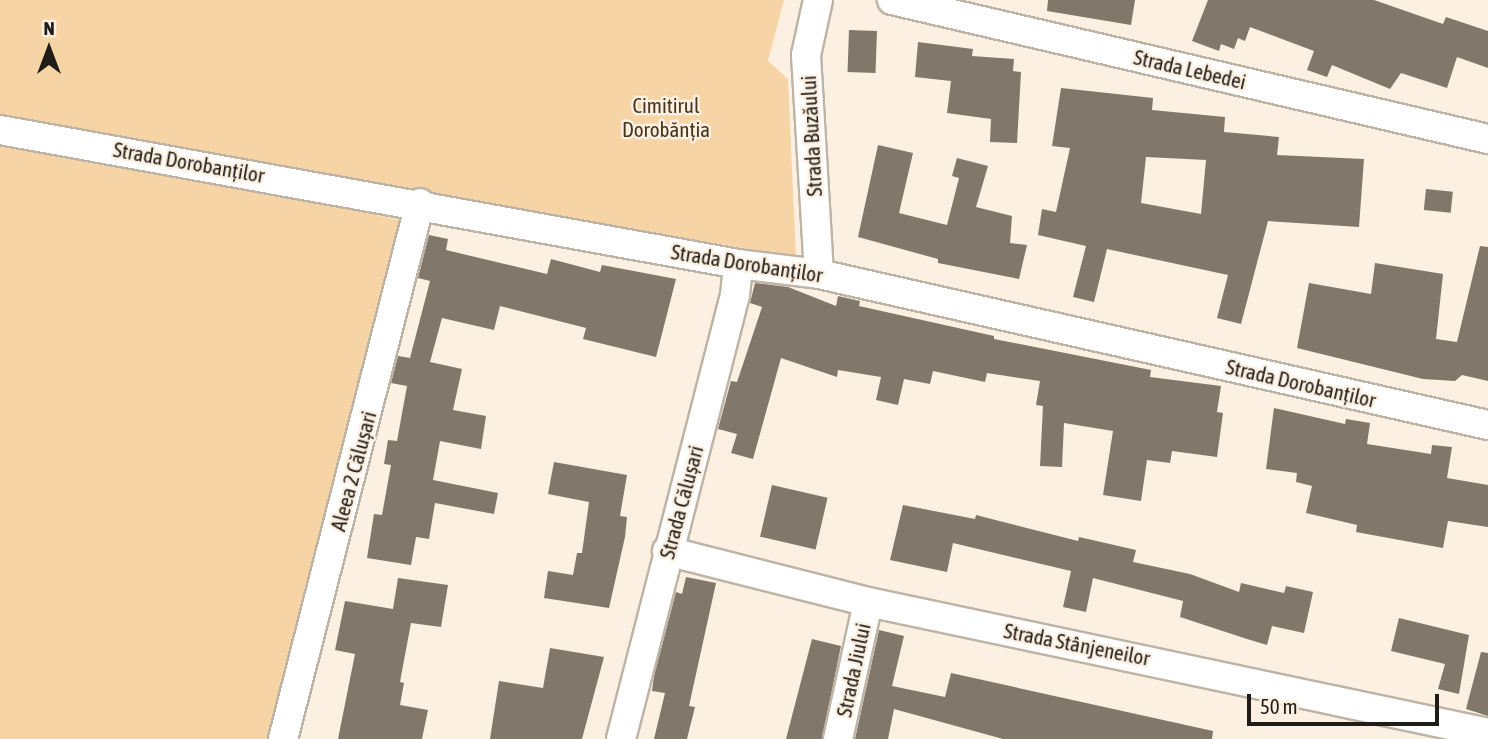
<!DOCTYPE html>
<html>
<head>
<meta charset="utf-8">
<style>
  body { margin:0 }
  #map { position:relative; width:1488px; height:739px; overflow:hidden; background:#fbf0e2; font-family:"Asap Condensed",sans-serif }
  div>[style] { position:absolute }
  .green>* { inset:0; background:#f7d4a6 }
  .building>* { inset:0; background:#81776b; transform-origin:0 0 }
  .roads { filter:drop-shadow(2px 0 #beb4a6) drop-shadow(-2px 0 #beb4a6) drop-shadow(0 2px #beb4a6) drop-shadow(0 -2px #beb4a6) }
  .minor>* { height:28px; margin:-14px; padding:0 14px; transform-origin:14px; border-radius:14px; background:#fff }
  span { translate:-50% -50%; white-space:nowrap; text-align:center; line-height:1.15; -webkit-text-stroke:5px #fbf0e2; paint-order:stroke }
  .street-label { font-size:21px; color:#201c17 }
  .park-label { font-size:21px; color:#473317 }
  .north { position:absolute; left:14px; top:14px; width:70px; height:70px; -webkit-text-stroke:5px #fbf0e2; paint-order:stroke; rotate:0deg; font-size:19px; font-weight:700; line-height:28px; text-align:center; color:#201c17 }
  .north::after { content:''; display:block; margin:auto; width:24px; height:32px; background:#201c17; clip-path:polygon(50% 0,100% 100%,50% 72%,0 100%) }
  .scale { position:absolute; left:1247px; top:694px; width:192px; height:32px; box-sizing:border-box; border:4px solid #201c17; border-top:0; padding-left:9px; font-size:21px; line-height:24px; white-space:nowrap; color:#201c17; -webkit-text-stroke:5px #fbf0e2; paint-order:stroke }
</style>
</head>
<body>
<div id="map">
  <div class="green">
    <i style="clip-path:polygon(0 0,784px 0,768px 61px,788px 79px,796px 257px,0 121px)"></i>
    <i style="clip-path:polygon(0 132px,399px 220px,270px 739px,0 739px)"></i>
  </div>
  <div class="building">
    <i style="clip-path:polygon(1048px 0,1135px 0,1131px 25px,1047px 11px)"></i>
    <i style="clip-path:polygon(1208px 0,1374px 0,1443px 24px,1446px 17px,1488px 31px,1488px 68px,1457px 57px,1447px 88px,1401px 73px,1390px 89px,1332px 65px,1327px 77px,1307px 70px,1314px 51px,1250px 27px,1245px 41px,1238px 38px,1234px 49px,1221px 44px,1219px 51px,1192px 41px)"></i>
    <i style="left:849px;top:30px;width:28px;height:42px;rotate:2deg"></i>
    <i style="clip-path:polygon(918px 42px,973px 49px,972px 56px,1014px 59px,1013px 71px,1021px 72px,1017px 143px,990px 142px,991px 119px,947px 113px,951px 81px,915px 77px)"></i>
    <i style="clip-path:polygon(evenodd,1061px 88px,1153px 98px,1152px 110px,1225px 117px,1224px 132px,1279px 137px,1277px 155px,1364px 159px,1359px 227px,1268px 221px,1241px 324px,1217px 318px,1228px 275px,1107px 249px,1094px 302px,1073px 297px,1086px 246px,1038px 235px,1042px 209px,1056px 212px,1070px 148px,1052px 146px,1061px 88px,1146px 157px,1206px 160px,1201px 214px,1141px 203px,1146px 157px)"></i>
    <i style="clip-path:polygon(878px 145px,913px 153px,899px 213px,947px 225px,959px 178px,952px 176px,957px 158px,988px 166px,976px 207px,1012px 216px,1010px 243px,1027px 245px,1019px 279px,938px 263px,938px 259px,858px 237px)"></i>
    <i style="left:1426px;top:189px;width:27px;height:21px;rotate:6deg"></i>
    <i style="clip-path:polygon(429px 235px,448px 239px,446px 250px,547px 274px,551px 259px,600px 272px,602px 265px,676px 279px,656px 357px,583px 339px,586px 328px,500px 306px,494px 330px,442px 318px,430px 362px,462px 369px,453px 410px,486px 416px,481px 449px,440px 441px,433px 480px,498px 493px,494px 514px,435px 503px,429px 539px,416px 537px,411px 565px,367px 558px,374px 514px,382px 515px,391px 465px,384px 464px,388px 440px,397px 441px,407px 386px,391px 383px,398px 356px,410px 358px,430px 281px,418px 278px)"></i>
    <i style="clip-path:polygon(1480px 246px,1488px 247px,1488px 381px,1462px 375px,1455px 381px,1423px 379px,1297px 348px,1309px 283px,1371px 294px,1375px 263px,1443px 274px,1436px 339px,1457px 342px)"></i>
    <i style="clip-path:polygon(755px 283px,788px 287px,836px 306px,838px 296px,860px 301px,859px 306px,994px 336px,994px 339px,1151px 370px,1150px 377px,1221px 386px,1217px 412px,1223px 413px,1217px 457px,1172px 451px,1170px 463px,1147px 460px,1141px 501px,1103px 495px,1113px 431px,1064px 423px,1062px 467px,1040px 466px,1043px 406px,1036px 405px,1040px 381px,987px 373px,985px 382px,933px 371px,930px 384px,904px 379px,898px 405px,876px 400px,881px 377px,838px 370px,837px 377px,781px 358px,753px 459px,731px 453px,737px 434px,718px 429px,731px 381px,737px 382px,762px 307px,750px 303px)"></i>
    <i style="clip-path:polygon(1274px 408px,1345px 424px,1346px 419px,1370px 423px,1367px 444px,1431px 454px,1432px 445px,1452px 447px,1447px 478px,1488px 485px,1488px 527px,1448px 521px,1443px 548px,1356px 532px,1357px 525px,1306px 513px,1312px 486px,1296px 482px,1297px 473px,1266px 469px)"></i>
    <i style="clip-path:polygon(554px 462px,627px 475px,620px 516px,627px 517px,625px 537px,609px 608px,544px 598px,548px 571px,573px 575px,577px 553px,582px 553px,589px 502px,548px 494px)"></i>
    <i style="left:772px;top:485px;width:57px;height:53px;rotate:13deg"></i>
    <i style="clip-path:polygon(903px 505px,975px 519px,976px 515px,1078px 541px,1079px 537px,1136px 550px,1133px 562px,1190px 574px,1239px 592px,1241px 583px,1284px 593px,1286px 586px,1313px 592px,1304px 633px,1272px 626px,1267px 645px,1247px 639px,1180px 617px,1183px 601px,1093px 578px,1086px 612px,1063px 607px,1071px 571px,953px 543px,947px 572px,890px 560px)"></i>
    <i style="clip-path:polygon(686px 577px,716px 583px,689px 706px,695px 707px,687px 739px,654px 739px,665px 693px,652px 691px,654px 676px,676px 592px,682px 594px)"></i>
    <i style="clip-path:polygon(398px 578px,448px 585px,441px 627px,411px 623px,400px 682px,404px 683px,400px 705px,428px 710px,422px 739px,338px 739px,355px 654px,335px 650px,345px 601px,393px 609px)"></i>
    <i style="clip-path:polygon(1399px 618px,1469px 635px,1459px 694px,1438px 689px,1445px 664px,1391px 651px)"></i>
    <i style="clip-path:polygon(879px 630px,904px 636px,892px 686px,945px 697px,951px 673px,1213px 731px,1212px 739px,1003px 739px,894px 709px,888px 739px,855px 739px)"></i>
    <i style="clip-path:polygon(812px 639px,841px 646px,822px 739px,786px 739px)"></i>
    <i style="clip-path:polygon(550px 648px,604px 657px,582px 739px,490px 739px,499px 681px,543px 688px)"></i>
    <i style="clip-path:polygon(1481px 652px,1488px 653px,1488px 716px,1466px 709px)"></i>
  </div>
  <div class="roads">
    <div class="minor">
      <i style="left:818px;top:0;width:56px;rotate:102.3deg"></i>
      <i style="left:806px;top:55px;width:219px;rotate:86.6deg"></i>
      <i style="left:892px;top:0;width:612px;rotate:13.13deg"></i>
      <i style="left:0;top:130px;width:750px;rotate:10.29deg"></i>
      <i style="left:738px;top:264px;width:82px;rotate:7deg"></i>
      <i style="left:819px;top:274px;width:686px;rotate:12.72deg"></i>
      <i style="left:667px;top:551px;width:207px;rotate:14.2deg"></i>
      <i style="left:868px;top:602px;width:634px;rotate:11.93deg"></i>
      <i style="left:283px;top:739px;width:553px;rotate:-75.66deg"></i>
      <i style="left:621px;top:739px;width:458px;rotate:-75.6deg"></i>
      <i style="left:735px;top:295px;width:31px;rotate:-84deg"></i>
      <i style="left:838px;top:739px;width:140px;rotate:-77.6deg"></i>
    </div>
  </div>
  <div class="street-label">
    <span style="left:1190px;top:69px;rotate:13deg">Strada Lebedei</span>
    <span style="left:811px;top:136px;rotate:-93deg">Strada Buzăului</span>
    <span style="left:189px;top:162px;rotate:10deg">Strada Dorobanților</span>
    <span style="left:747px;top:263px;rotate:9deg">Strada Dorobanților</span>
    <span style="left:1301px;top:383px;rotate:13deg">Strada Dorobanților</span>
    <span style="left:353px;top:471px;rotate:-75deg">Aleea 2 Călușari</span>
    <span style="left:681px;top:502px;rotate:-75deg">Strada Călușari</span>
    <span style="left:1077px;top:644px;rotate:11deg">Strada Stânjeneilor</span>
    <span style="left:853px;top:670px;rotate:-78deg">Strada Jiului</span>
  </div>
  <div class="park-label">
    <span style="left:666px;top:117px">Cimitirul<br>Dorobănția</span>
  </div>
  <div class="north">N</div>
  <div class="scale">50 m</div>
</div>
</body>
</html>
